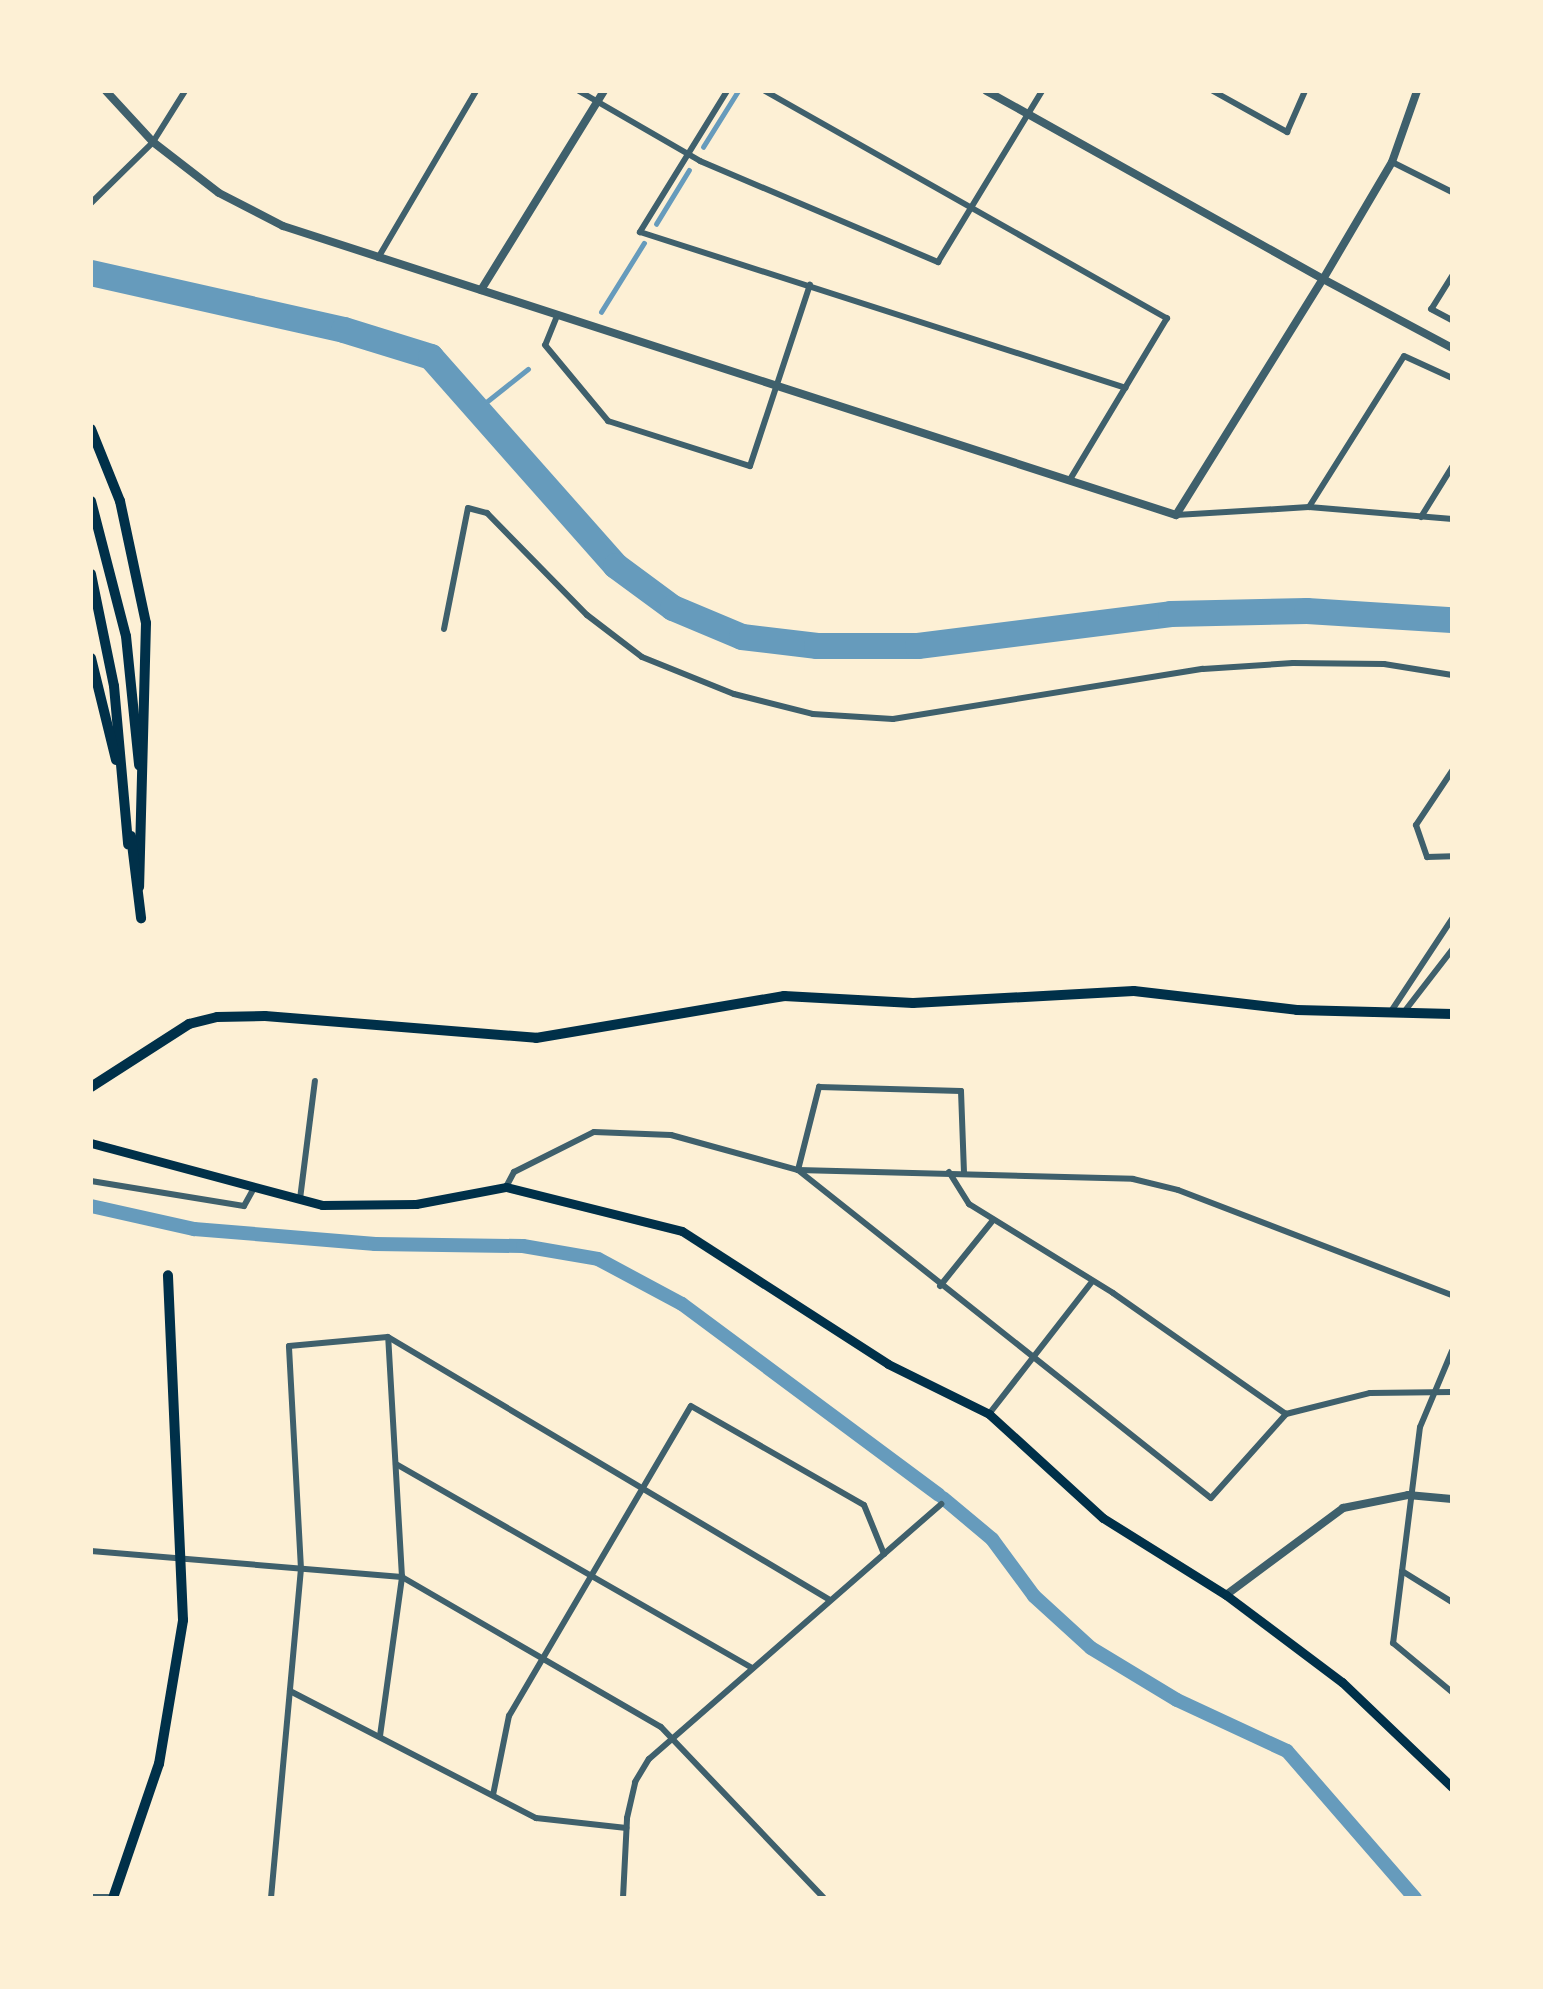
<!DOCTYPE html>
<html>
<head>
<meta charset="utf-8">
<style>
  body { margin:0 }
  #map { position:relative; width:1543px; height:1989px; overflow:hidden; background:#fdf0d5; font-family:Helvetica,sans-serif }
  div>[style] { position:absolute }
  .stream>* { height:4.5px; margin:-2.25px; padding:0 2.25px; transform-origin:2.25px; border-radius:2.25px; background:#669bbc }
  .canal>* { height:14px; margin:-7px; padding:0 7px; transform-origin:7px; border-radius:7px; background:#669bbc }
  .river>* { height:26px; margin:-13px; padding:0 13px; transform-origin:13px; border-radius:13px; background:#669bbc }
  .minor>* { height:6px; margin:-3px; padding:0 3px; transform-origin:3px; border-radius:3px; background:#3f606c }
  .tertiary>* { height:8px; margin:-4px; padding:0 4px; transform-origin:4px; border-radius:4px; background:#3f606c }
  .secondary>* { height:9px; margin:-4.5px; padding:0 4.5px; transform-origin:4.5px; border-radius:4.5px; background:#003049 }
  .primary>* { height:10px; margin:-5px; padding:0 5px; transform-origin:5px; border-radius:5px; background:#003049 }
  span { translate:-50% -50%; white-space:nowrap; text-align:center; line-height:1.15; -webkit-text-stroke:7px #fdf0d5; paint-order:stroke }
  .frame { position:absolute; inset:0; border:93px solid #fdf0d5; pointer-events:none }
</style>
</head>
<body>
<div id="map">
  <div class="stream">
    <i style="left:703px;top:147px;width:66px;rotate:-58deg"></i>
    <i style="left:656px;top:224px;width:63px;rotate:-58.6deg"></i>
    <i style="left:601px;top:312px;width:81px;rotate:-58.1deg"></i>
    <i style="left:480px;top:407px;width:61px;rotate:-38.4deg"></i>
  </div>
  <div class="canal">
    <i style="left:91px;top:1206px;width:106px;rotate:12.6deg"></i>
    <i style="left:194px;top:1229px;width:182px;rotate:4.7deg"></i>
    <i style="left:375px;top:1244px;width:148px;rotate:0.8deg"></i>
    <i style="left:523px;top:1246px;width:76px;rotate:9.8deg"></i>
    <i style="left:598px;top:1259px;width:95px;rotate:28.2deg"></i>
    <i style="left:682px;top:1304px;width:320px;rotate:36.6deg"></i>
    <i style="left:943px;top:1498px;width:64px;rotate:39.9deg"></i>
    <i style="left:992px;top:1539px;width:71px;rotate:53.6deg"></i>
    <i style="left:1034px;top:1596px;width:77px;rotate:42.4deg"></i>
    <i style="left:1091px;top:1648px;width:100px;rotate:31.2deg"></i>
    <i style="left:1177px;top:1700px;width:121px;rotate:24.9deg"></i>
    <i style="left:1287px;top:1751px;width:195px;rotate:49deg"></i>
  </div>
  <div class="river">
    <i style="left:91px;top:273px;width:259px;rotate:12.7deg"></i>
    <i style="left:344px;top:330px;width:91px;rotate:17.2deg"></i>
    <i style="left:431px;top:357px;width:279px;rotate:48.5deg"></i>
    <i style="left:616px;top:566px;width:71px;rotate:36.4deg"></i>
    <i style="left:673px;top:608px;width:75px;rotate:22.8deg"></i>
    <i style="left:742px;top:637px;width:76px;rotate:6.8deg"></i>
    <i style="left:817px;top:646px;width:101px"></i>
    <i style="left:918px;top:646px;width:255px;rotate:-7.2deg"></i>
    <i style="left:1171px;top:614px;width:136px;rotate:-1.3deg"></i>
    <i style="left:1307px;top:611px;width:145px;rotate:3.6deg"></i>
  </div>
  <div class="minor">
    <i style="left:579px;top:91px;width:140px;rotate:30deg"></i>
    <i style="left:700px;top:161px;width:259px;rotate:23deg"></i>
    <i style="left:938px;top:262px;width:200px;rotate:-58.7deg"></i>
    <i style="left:727px;top:91px;width:166px;rotate:121.7deg"></i>
    <i style="left:640px;top:232px;width:510px;rotate:17.8deg"></i>
    <i style="left:765px;top:91px;width:462px;rotate:29.5deg"></i>
    <i style="left:1167px;top:318px;width:190px;rotate:121deg"></i>
    <i style="left:1213px;top:91px;width:85px;rotate:29deg"></i>
    <i style="left:1287px;top:132px;width:45px;rotate:-66.3deg"></i>
    <i style="left:1392px;top:162px;width:67px;rotate:26.6deg"></i>
    <i style="left:91px;top:203px;width:87px;rotate:-44.5deg"></i>
    <i style="left:153px;top:142px;width:60px;rotate:-57.9deg"></i>
    <i style="left:378px;top:258px;width:194px;rotate:-59.6deg"></i>
    <i style="left:1452px;top:276px;width:39px;rotate:122deg"></i>
    <i style="left:1431px;top:309px;width:24px;rotate:28deg"></i>
    <i style="left:557px;top:316px;width:31px;rotate:112deg"></i>
    <i style="left:545px;top:345px;width:99px;rotate:50.3deg"></i>
    <i style="left:608px;top:421px;width:149px;rotate:17.6deg"></i>
    <i style="left:750px;top:466px;width:191px;rotate:-71.7deg"></i>
    <i style="left:1309px;top:507px;width:178px;rotate:-57.8deg"></i>
    <i style="left:1404px;top:356px;width:53px;rotate:24.6deg"></i>
    <i style="left:1176px;top:515px;width:133px;rotate:-3.4deg"></i>
    <i style="left:1309px;top:507px;width:144px;rotate:4.8deg"></i>
    <i style="left:1421px;top:517px;width:59px;rotate:-58.2deg"></i>
    <i style="left:444px;top:629px;width:123px;rotate:-78.8deg"></i>
    <i style="left:468px;top:508px;width:20px;rotate:15deg"></i>
    <i style="left:487px;top:513px;width:143px;rotate:45.6deg"></i>
    <i style="left:587px;top:615px;width:69px;rotate:37.4deg"></i>
    <i style="left:642px;top:657px;width:99px;rotate:21.9deg"></i>
    <i style="left:734px;top:694px;width:81px;rotate:14.2deg"></i>
    <i style="left:813px;top:714px;width:80px;rotate:3.6deg"></i>
    <i style="left:893px;top:719px;width:314px;rotate:-9.2deg"></i>
    <i style="left:1203px;top:669px;width:90px;rotate:-3.8deg"></i>
    <i style="left:1293px;top:663px;width:91px;rotate:0.6deg"></i>
    <i style="left:1384px;top:664px;width:69px;rotate:9.2deg"></i>
    <i style="left:1452px;top:771px;width:65px;rotate:123.7deg"></i>
    <i style="left:1416px;top:825px;width:34px;rotate:71deg"></i>
    <i style="left:1427px;top:857px;width:25px;rotate:-2deg"></i>
    <i style="left:1404px;top:1012px;width:78px;rotate:-52.3deg"></i>
    <i style="left:1390px;top:1013px;width:113px;rotate:-56.6deg"></i>
    <i style="left:798px;top:1170px;width:527px;rotate:38.46deg"></i>
    <i style="left:1211px;top:1498px;width:113px;rotate:-48.2deg"></i>
    <i style="left:1286px;top:1414px;width:87px;rotate:-14deg"></i>
    <i style="left:1370px;top:1393px;width:82px;rotate:-0.7deg"></i>
    <i style="left:798px;top:1170px;width:86px;rotate:-75.8deg"></i>
    <i style="left:819px;top:1087px;width:142px;rotate:1.6deg"></i>
    <i style="left:961px;top:1091px;width:82px;rotate:87.9deg"></i>
    <i style="left:949px;top:1172px;width:38px;rotate:58deg"></i>
    <i style="left:969px;top:1204px;width:169px;rotate:31.7deg"></i>
    <i style="left:1113px;top:1293px;width:211px;rotate:35deg"></i>
    <i style="left:91px;top:1181px;width:155px;rotate:9.3deg"></i>
    <i style="left:244px;top:1206px;width:18px;rotate:-61deg"></i>
    <i style="left:506px;top:1187px;width:17px;rotate:-62deg"></i>
    <i style="left:514px;top:1172px;width:89px;rotate:-26.6deg"></i>
    <i style="left:594px;top:1132px;width:77px;rotate:2.2deg"></i>
    <i style="left:671px;top:1135px;width:132px;rotate:15.4deg"></i>
    <i style="left:798px;top:1170px;width:335px;rotate:1.5deg"></i>
    <i style="left:1133px;top:1179px;width:46px;rotate:13.7deg"></i>
    <i style="left:1178px;top:1190px;width:293px;rotate:21deg"></i>
    <i style="left:300px;top:1199px;width:119px;rotate:-82.8deg"></i>
    <i style="left:940px;top:1286px;width:85px;rotate:-51.2deg"></i>
    <i style="left:1452px;top:1351px;width:82px;rotate:112.8deg"></i>
    <i style="left:1420px;top:1427px;width:218px;rotate:97.1deg"></i>
    <i style="left:1393px;top:1643px;width:77px;rotate:39.7deg"></i>
    <i style="left:989px;top:1414px;width:166px;rotate:-52.1deg"></i>
    <i style="left:396px;top:1464px;width:409px;rotate:29.8deg"></i>
    <i style="left:91px;top:1551px;width:312px;rotate:4.8deg"></i>
    <i style="left:402px;top:1577px;width:299px;rotate:30.1deg"></i>
    <i style="left:661px;top:1727px;width:236px;rotate:46.4deg"></i>
    <i style="left:1402px;top:1571px;width:59px;rotate:31.8deg"></i>
    <i style="left:290px;top:1691px;width:277px;rotate:27.3deg"></i>
    <i style="left:536px;top:1818px;width:91px;rotate:6.3deg"></i>
    <i style="left:380px;top:1736px;width:161px;rotate:-82.1deg"></i>
    <i style="left:402px;top:1577px;width:240px;rotate:-93.3deg"></i>
    <i style="left:493px;top:1795px;width:81px;rotate:-78.6deg"></i>
    <i style="left:509px;top:1716px;width:359px;rotate:-59.6deg"></i>
    <i style="left:691px;top:1406px;width:199px;rotate:29.8deg"></i>
    <i style="left:864px;top:1505px;width:53px;rotate:67.8deg"></i>
    <i style="left:271px;top:1898px;width:330px;rotate:-84.8deg"></i>
    <i style="left:301px;top:1569px;width:223px;rotate:-93.1deg"></i>
    <i style="left:289px;top:1346px;width:99px;rotate:-5.2deg"></i>
    <i style="left:388px;top:1337px;width:514px;rotate:30.75deg"></i>
    <i style="left:623px;top:1898px;width:80px;rotate:-87.1deg"></i>
    <i style="left:627px;top:1818px;width:37px;rotate:-77deg"></i>
    <i style="left:635px;top:1782px;width:27px;rotate:-59deg"></i>
    <i style="left:649px;top:1759px;width:388px;rotate:-41.1deg"></i>
  </div>
  <div class="tertiary">
    <i style="left:106px;top:91px;width:69px;rotate:47.3deg"></i>
    <i style="left:153px;top:142px;width:83px;rotate:37.7deg"></i>
    <i style="left:219px;top:193px;width:72px;rotate:27.3deg"></i>
    <i style="left:283px;top:226px;width:939px;rotate:17.93deg"></i>
    <i style="left:1176px;top:515px;width:278px;rotate:-58.1deg"></i>
    <i style="left:1323px;top:279px;width:386px;rotate:-150.8deg"></i>
    <i style="left:1417px;top:91px;width:75px;rotate:109.4deg"></i>
    <i style="left:1392px;top:162px;width:136px;rotate:120.5deg"></i>
    <i style="left:1323px;top:279px;width:146px;rotate:28.1deg"></i>
    <i style="left:481px;top:290px;width:234px;rotate:-58.3deg"></i>
    <i style="left:1226px;top:1595px;width:146px;rotate:-36.6deg"></i>
    <i style="left:1343px;top:1508px;width:66px;rotate:-11.3deg"></i>
    <i style="left:1408px;top:1495px;width:44px;rotate:5.2deg"></i>
    <i style="left:91px;top:1898px;width:17px"></i>
  </div>
  <div class="secondary">
    <i style="left:91px;top:1143px;width:239px;rotate:15deg"></i>
    <i style="left:322px;top:1205px;width:94px;rotate:-0.6deg"></i>
    <i style="left:416px;top:1204px;width:92px;rotate:-10.7deg"></i>
    <i style="left:506px;top:1187px;width:181px;rotate:14deg"></i>
    <i style="left:682px;top:1231px;width:245px;rotate:32.8deg"></i>
    <i style="left:888px;top:1364px;width:113px;rotate:26.3deg"></i>
    <i style="left:989px;top:1414px;width:154px;rotate:42.4deg"></i>
    <i style="left:1103px;top:1518px;width:145px;rotate:32deg"></i>
    <i style="left:1226px;top:1595px;width:145px;rotate:36.9deg"></i>
    <i style="left:1342px;top:1682px;width:152px;rotate:43.7deg"></i>
  </div>
  <div class="primary">
    <i style="left:91px;top:429px;width:78px;rotate:68.1deg"></i>
    <i style="left:120px;top:501px;width:125px;rotate:78deg"></i>
    <i style="left:146px;top:623px;width:264px;rotate:91.5deg"></i>
    <i style="left:91px;top:501px;width:139px;rotate:75.5deg"></i>
    <i style="left:126px;top:636px;width:130px;rotate:84.2deg"></i>
    <i style="left:91px;top:574px;width:114px;rotate:78.4deg"></i>
    <i style="left:114px;top:686px;width:159px;rotate:84.9deg"></i>
    <i style="left:91px;top:658px;width:105px;rotate:76.2deg"></i>
    <i style="left:131px;top:836px;width:83px;rotate:83deg"></i>
    <i style="left:91px;top:1087px;width:117px;rotate:-32.7deg"></i>
    <i style="left:189px;top:1024px;width:29px;rotate:-14deg"></i>
    <i style="left:217px;top:1017px;width:48px;rotate:-1.2deg"></i>
    <i style="left:265px;top:1016px;width:272px;rotate:4.6deg"></i>
    <i style="left:536px;top:1038px;width:252px;rotate:-9.6deg"></i>
    <i style="left:784px;top:996px;width:129px;rotate:3.1deg"></i>
    <i style="left:913px;top:1003px;width:221px;rotate:-3.1deg"></i>
    <i style="left:1134px;top:991px;width:164px;rotate:6.6deg"></i>
    <i style="left:1297px;top:1010px;width:155px;rotate:1.5deg"></i>
    <i style="left:113px;top:1898px;width:142px;rotate:-71.1deg"></i>
    <i style="left:159px;top:1764px;width:146px;rotate:-80.5deg"></i>
    <i style="left:183px;top:1620px;width:345px;rotate:-92.5deg"></i>
  </div>
  <div class="frame"></div>
</div>
</body>
</html>
